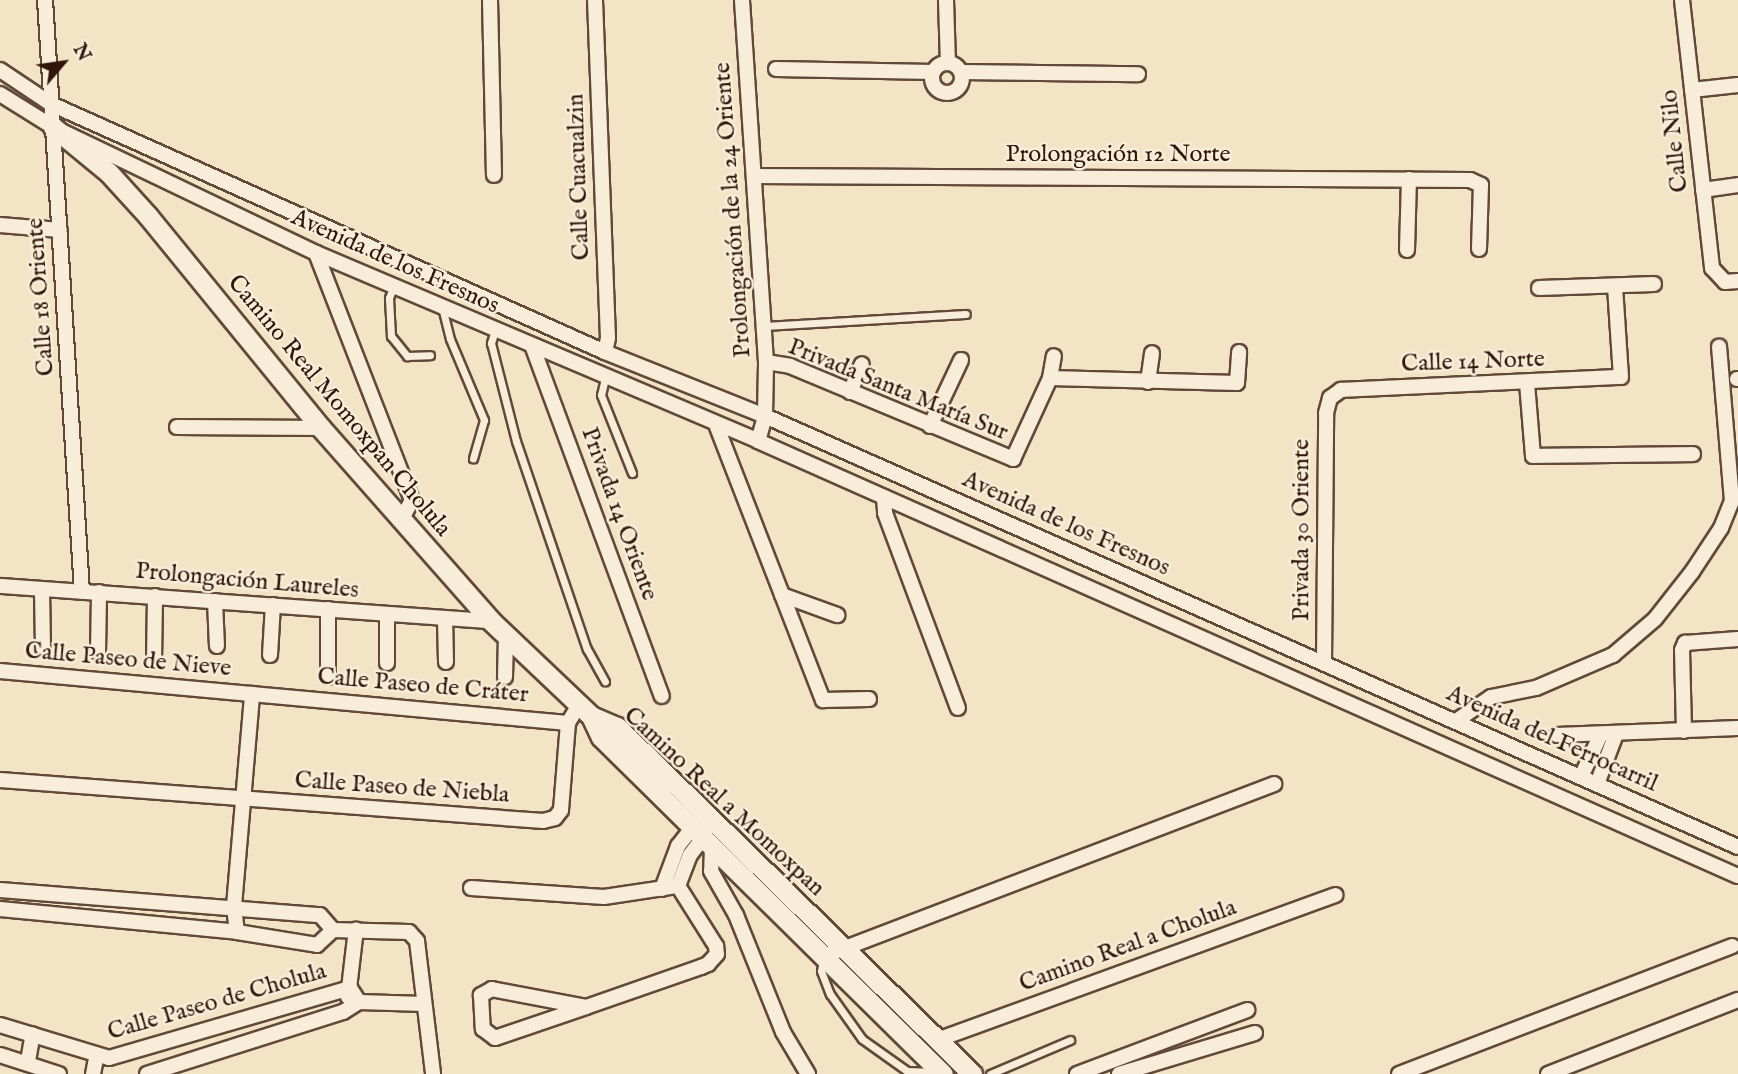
<!DOCTYPE html>
<html>
<head>
<meta charset="utf-8">
<style>
  body { margin:0 }
  #map { position:relative; width:1738px; height:1074px; overflow:hidden; background:#f2e4c4; font-family:"IM FELL English",serif }
  div>[style] { position:absolute }
  .roads { filter:drop-shadow(2px 0 #614938) drop-shadow(-2px 0 #614938) drop-shadow(0 2px #614938) drop-shadow(0 -2px #614938) }
  .lane>* { height:7px; margin:-3.5px; padding:0 3.5px; transform-origin:3.5px; border-radius:3.5px; background:#f7edd9 }
  .street>* { height:14px; margin:-7px; padding:0 7px; transform-origin:7px; border-radius:7px; background:#f7edd9 }
  .street>.ring { margin:-7px; padding:0; box-sizing:content-box; background:none; border:14px solid #f7edd9; border-radius:50% }
  .secondary>* { height:19px; margin:-9.5px; padding:0 9.5px; transform-origin:9.5px; border-radius:9.5px; background:#f7edd9 }
  span { translate:-50% -50%; white-space:nowrap; text-align:center; line-height:1.15; -webkit-text-stroke:5px #f7edd9; paint-order:stroke }
  .street-label { font-size:24px; color:#311509 }
  .north { position:absolute; left:28px; top:28px; width:70px; height:70px; -webkit-text-stroke:5px #f7edd9; paint-order:stroke; rotate:61deg; font-size:19px; font-weight:700; line-height:28px; text-align:center; color:#311509 }
  .north::after { content:''; display:block; margin:auto; width:24px; height:32px; background:#311509; clip-path:polygon(50% 0,100% 100%,50% 72%,0 100%) }
</style>
</head>
<body>
<div id="map">
  <div class="roads">
    <div class="lane">
      <i style="left:394px;top:285px;width:14px;rotate:111deg"></i>
      <i style="left:389px;top:298px;width:38px;rotate:87deg"></i>
      <i style="left:391px;top:336px;width:26px;rotate:51deg"></i>
      <i style="left:407px;top:356px;width:23px;rotate:-2deg"></i>
      <i style="left:442px;top:307px;width:33px;rotate:76deg"></i>
      <i style="left:450px;top:339px;width:88px;rotate:67.2deg"></i>
      <i style="left:484px;top:420px;width:40px;rotate:106deg"></i>
      <i style="left:764px;top:326px;width:202px;rotate:-3.4deg"></i>
      <i style="left:495px;top:330px;width:14px;rotate:107deg"></i>
      <i style="left:491px;top:343px;width:101px;rotate:75.7deg"></i>
      <i style="left:516px;top:441px;width:220px;rotate:71.2deg"></i>
      <i style="left:587px;top:649px;width:37px;rotate:61deg"></i>
      <i style="left:605px;top:378px;width:17px;rotate:103deg"></i>
      <i style="left:601px;top:395px;width:84px;rotate:68.3deg"></i>
      <i style="left:823px;top:960px;width:11px;rotate:100deg"></i>
      <i style="left:821px;top:971px;width:25px;rotate:69deg"></i>
      <i style="left:830px;top:994px;width:55px;rotate:54.6deg"></i>
      <i style="left:862px;top:1039px;width:55px;rotate:35.4deg"></i>
      <i style="left:907px;top:1071px;width:27px;rotate:2deg"></i>
      <i style="left:990px;top:1074px;width:87px;rotate:-23deg"></i>
    </div>
    <div class="street">
      <i style="left:45px;top:0;width:593px;rotate:86.42deg"></i>
      <i style="left:490px;top:0;width:175px;rotate:88.7deg"></i>
      <i style="left:595px;top:0;width:338px;rotate:87.8deg"></i>
      <i style="left:608px;top:338px;width:14px;rotate:102deg"></i>
      <i style="left:946px;top:0;width:62px;rotate:88.2deg"></i>
      <i style="left:1682px;top:0;width:270px;rotate:83.6deg"></i>
      <i style="left:1712px;top:268px;width:19px;rotate:47deg"></i>
      <i style="left:1725px;top:282px;width:13px;rotate:-4deg"></i>
      <i class="ring" style="left:932px;top:63px;width:16px;height:16px"></i>
      <i style="left:776px;top:69px;width:157px;rotate:1.1deg"></i>
      <i style="left:0;top:70px;width:61px;rotate:33.7deg"></i>
      <i style="left:51px;top:104px;width:607px;rotate:24.12deg"></i>
      <i style="left:605px;top:352px;width:172px;rotate:21.8deg"></i>
      <i style="left:765px;top:416px;width:1064px;rotate:23.89deg"></i>
      <i style="left:962px;top:72px;width:176px;rotate:0.7deg"></i>
      <i style="left:1692px;top:90px;width:46px;rotate:-6.2deg"></i>
      <i style="left:0;top:94px;width:62px;rotate:31.9deg"></i>
      <i style="left:53px;top:127px;width:292px;rotate:25.6deg"></i>
      <i style="left:316px;top:253px;width:480px;rotate:23deg"></i>
      <i style="left:758px;top:441px;width:26px;rotate:-74deg"></i>
      <i style="left:765px;top:416px;width:54px;rotate:-88.9deg"></i>
      <i style="left:766px;top:362px;width:363px;rotate:-93.8deg"></i>
      <i style="left:754px;top:176px;width:716px;rotate:0.32deg"></i>
      <i style="left:1470px;top:180px;width:12px;rotate:24deg"></i>
      <i style="left:1481px;top:185px;width:64px;rotate:91.8deg"></i>
      <i style="left:1703px;top:190px;width:35px;rotate:-8deg"></i>
      <i style="left:0;top:225px;width:60px;rotate:4.8deg"></i>
      <i style="left:1407px;top:250px;width:71px;rotate:-88.4deg"></i>
      <i style="left:316px;top:253px;width:265px;rotate:68.8deg"></i>
      <i style="left:412px;top:500px;width:21px;rotate:118deg"></i>
      <i style="left:1539px;top:288px;width:115px;rotate:-2deg"></i>
      <i style="left:533px;top:348px;width:371px;rotate:69.7deg"></i>
      <i style="left:766px;top:362px;width:24px;rotate:9deg"></i>
      <i style="left:790px;top:366px;width:242px;rotate:22.6deg"></i>
      <i style="left:1013px;top:459px;width:89px;rotate:-65.4deg"></i>
      <i style="left:1050px;top:378px;width:22px;rotate:-80deg"></i>
      <i style="left:1050px;top:378px;width:187px;rotate:1.5deg"></i>
      <i style="left:1237px;top:383px;width:31px;rotate:-86deg"></i>
      <i style="left:1737px;top:379px;width:1px"></i>
      <i style="left:1148px;top:382px;width:29px;rotate:-82deg"></i>
      <i style="left:1527px;top:383px;width:73px;rotate:85.3deg"></i>
      <i style="left:1533px;top:456px;width:160px;rotate:-0.7deg"></i>
      <i style="left:850px;top:392px;width:30px;rotate:-67deg"></i>
      <i style="left:930px;top:426px;width:73px;rotate:-64.8deg"></i>
      <i style="left:177px;top:427px;width:144px;rotate:0.4deg"></i>
      <i style="left:717px;top:427px;width:293px;rotate:68.8deg"></i>
      <i style="left:823px;top:700px;width:46px;rotate:-1.2deg"></i>
      <i style="left:758px;top:441px;width:1072px;rotate:23.94deg"></i>
      <i style="left:884px;top:497px;width:16px;rotate:86deg"></i>
      <i style="left:885px;top:513px;width:208px;rotate:69.5deg"></i>
      <i style="left:0;top:586px;width:492px;rotate:4.1deg"></i>
      <i style="left:42px;top:590px;width:58px;rotate:89deg"></i>
      <i style="left:782px;top:595px;width:59px;rotate:20deg"></i>
      <i style="left:215px;top:601px;width:45px;rotate:87.5deg"></i>
      <i style="left:387px;top:615px;width:48px;rotate:90deg"></i>
      <i style="left:445px;top:618px;width:44px;rotate:88.7deg"></i>
      <i style="left:98px;top:652px;width:60px;rotate:-89deg"></i>
      <i style="left:270px;top:655px;width:50px;rotate:-86.6deg"></i>
      <i style="left:154px;top:661px;width:65px;rotate:-89.1deg"></i>
      <i style="left:1324px;top:663px;width:250px;rotate:-89.5deg"></i>
      <i style="left:1326px;top:413px;width:16px;rotate:-75deg"></i>
      <i style="left:1330px;top:398px;width:14px;rotate:-36deg"></i>
      <i style="left:1341px;top:390px;width:280px;rotate:-2.7deg"></i>
      <i style="left:1621px;top:377px;width:91px;rotate:-93.8deg"></i>
      <i style="left:0;top:671px;width:570px;rotate:5.23deg"></i>
      <i style="left:568px;top:723px;width:21px;rotate:-59deg"></i>
      <i style="left:328px;top:677px;width:68px;rotate:-90deg"></i>
      <i style="left:505px;top:677px;width:41px;rotate:-88.6deg"></i>
      <i style="left:1456px;top:721px;width:42px;rotate:-34.4deg"></i>
      <i style="left:1491px;top:697px;width:46px;rotate:-11.3deg"></i>
      <i style="left:1536px;top:688px;width:84px;rotate:-23.2deg"></i>
      <i style="left:1613px;top:655px;width:55px;rotate:-40.6deg"></i>
      <i style="left:1655px;top:619px;width:60px;rotate:-51.8deg"></i>
      <i style="left:1692px;top:572px;width:53px;rotate:-56.6deg"></i>
      <i style="left:1721px;top:528px;width:29px;rotate:-68deg"></i>
      <i style="left:1732px;top:501px;width:155px;rotate:-94.8deg"></i>
      <i style="left:1684px;top:731px;width:81px;rotate:-91.4deg"></i>
      <i style="left:1682px;top:650px;width:8px;rotate:-67deg"></i>
      <i style="left:1685px;top:643px;width:53px;rotate:-4.3deg"></i>
      <i style="left:1557px;top:735px;width:181px;rotate:-2.2deg"></i>
      <i style="left:1581px;top:777px;width:47px;rotate:-65.1deg"></i>
      <i style="left:0;top:780px;width:545px;rotate:4.32deg"></i>
      <i style="left:543px;top:821px;width:12px;rotate:-14deg"></i>
      <i style="left:555px;top:818px;width:10px;rotate:-53deg"></i>
      <i style="left:561px;top:810px;width:87px;rotate:-85.4deg"></i>
      <i style="left:1597px;top:784px;width:53px;rotate:-69.2deg"></i>
      <i style="left:712px;top:847px;width:24px;rotate:92deg"></i>
      <i style="left:711px;top:871px;width:51px;rotate:60.4deg"></i>
      <i style="left:736px;top:915px;width:126px;rotate:68.1deg"></i>
      <i style="left:783px;top:1032px;width:49px;rotate:59.2deg"></i>
      <i style="left:678px;top:886px;width:33px;rotate:-69deg"></i>
      <i style="left:690px;top:855px;width:21px;rotate:-53deg"></i>
      <i style="left:471px;top:888px;width:133px;rotate:3.9deg"></i>
      <i style="left:604px;top:897px;width:75px;rotate:-8.5deg"></i>
      <i style="left:662px;top:889px;width:46px;rotate:-69.6deg"></i>
      <i style="left:678px;top:846px;width:24px;rotate:-52deg"></i>
      <i style="left:0;top:890px;width:321px;rotate:4.5deg"></i>
      <i style="left:320px;top:915px;width:20px;rotate:49deg"></i>
      <i style="left:0;top:909px;width:238px;rotate:5.5deg"></i>
      <i style="left:237px;top:932px;width:81px;rotate:9.2deg"></i>
      <i style="left:317px;top:945px;width:22px;rotate:-43deg"></i>
      <i style="left:333px;top:930px;width:76px;rotate:1.5deg"></i>
      <i style="left:409px;top:932px;width:12px;rotate:48deg"></i>
      <i style="left:417px;top:941px;width:134px;rotate:83.1deg"></i>
      <i style="left:237px;top:932px;width:26px;rotate:-97deg"></i>
      <i style="left:234px;top:906px;width:213px;rotate:-85.1deg"></i>
      <i style="left:824px;top:956px;width:482px;rotate:-20.9deg"></i>
      <i style="left:348px;top:997px;width:68px;rotate:-83.3deg"></i>
      <i style="left:586px;top:1007px;width:96px;rotate:-169.2deg"></i>
      <i style="left:492px;top:989px;width:13px;rotate:151deg"></i>
      <i style="left:481px;top:995px;width:34px;rotate:87deg"></i>
      <i style="left:483px;top:1029px;width:15px;rotate:37deg"></i>
      <i style="left:495px;top:1038px;width:96px;rotate:-18.8deg"></i>
      <i style="left:586px;top:1007px;width:122px;rotate:-19.2deg"></i>
      <i style="left:701px;top:967px;width:8px;rotate:-23deg"></i>
      <i style="left:708px;top:964px;width:13px;rotate:-48deg"></i>
      <i style="left:717px;top:954px;width:8px;rotate:-97deg"></i>
      <i style="left:716px;top:946px;width:71px;rotate:-122.3deg"></i>
      <i style="left:0;top:1025px;width:114px;rotate:16.8deg"></i>
      <i style="left:109px;top:1058px;width:251px;rotate:-16.2deg"></i>
      <i style="left:350px;top:988px;width:17px;rotate:57deg"></i>
      <i style="left:937px;top:1040px;width:424px;rotate:-20deg"></i>
      <i style="left:0;top:1055px;width:62px;rotate:17.9deg"></i>
      <i style="left:28px;top:1061px;width:27px;rotate:-80deg"></i>
      <i style="left:93px;top:1074px;width:16px;rotate:-79deg"></i>
      <i style="left:147px;top:1074px;width:206px;rotate:-17.6deg"></i>
      <i style="left:343px;top:1012px;width:19px;rotate:-32deg"></i>
      <i style="left:359px;top:1002px;width:65px;rotate:1.8deg"></i>
      <i style="left:1077px;top:1074px;width:182px;rotate:-20.6deg"></i>
      <i style="left:1119px;top:1074px;width:142px;rotate:-16.8deg"></i>
      <i style="left:1399px;top:1074px;width:357px;rotate:-21deg"></i>
      <i style="left:1548px;top:1074px;width:204px;rotate:-21.3deg"></i>
    </div>
    <div class="secondary">
      <i style="left:53px;top:127px;width:72px;rotate:39.4deg"></i>
      <i style="left:109px;top:173px;width:58px;rotate:47.8deg"></i>
      <i style="left:148px;top:216px;width:274px;rotate:50.8deg"></i>
      <i style="left:321px;top:428px;width:257px;rotate:48.6deg"></i>
      <i style="left:491px;top:621px;width:138px;rotate:43.5deg"></i>
      <i style="left:591px;top:716px;width:28px;rotate:23deg"></i>
      <i style="left:617px;top:727px;width:496px;rotate:44.3deg"></i>
      <i style="left:591px;top:716px;width:23px;rotate:65deg"></i>
      <i style="left:601px;top:737px;width:480px;rotate:44.6deg"></i>
    </div>
  </div>
  <div class="street-label">
    <span style="left:1675px;top:141px;rotate:-96deg">Calle Nilo</span>
    <span style="left:1118px;top:155px">Prolongación 12 Norte</span>
    <span style="left:579px;top:177px;rotate:-92deg">Calle Cuacualzin</span>
    <span style="left:733px;top:210px;rotate:-94deg">Prolongación de la 24 Oriente</span>
    <span style="left:395px;top:262px;rotate:24deg">Avenida de los Fresnos</span>
    <span style="left:41px;top:297px;rotate:-94deg">Calle 18 Oriente</span>
    <span style="left:1473px;top:362px;rotate:-2deg">Calle 14 Norte</span>
    <span style="left:898px;top:390px;rotate:22deg">Privada Santa María Sur</span>
    <span style="left:339px;top:406px;rotate:50deg">Camino Real Momoxpan Cholula</span>
    <span style="left:619px;top:514px;rotate:70deg">Privada 14 Oriente</span>
    <span style="left:1066px;top:524px;rotate:24deg">Avenida de los Fresnos</span>
    <span style="left:1302px;top:530px;rotate:-90deg">Privada 30 Oriente</span>
    <span style="left:247px;top:581px;rotate:5deg">Prolongación Laureles</span>
    <span style="left:128px;top:660px;rotate:5deg">Calle Paseo de Nieve</span>
    <span style="left:423px;top:686px;rotate:5deg">Calle Paseo de Cráter</span>
    <span style="left:1552px;top:739px;rotate:24deg">Avenida del Ferrocarril</span>
    <span style="left:402px;top:788px;rotate:4deg">Calle Paseo de Niebla</span>
    <span style="left:724px;top:802px;rotate:43deg">Camino Real a Momoxpan</span>
    <span style="left:1128px;top:946px;rotate:-20deg">Camino Real a Cholula</span>
    <span style="left:217px;top:1002px;rotate:-16deg">Calle Paseo de Cholula</span>
  </div>
  <div class="north">N</div>
</div>
</body>
</html>
